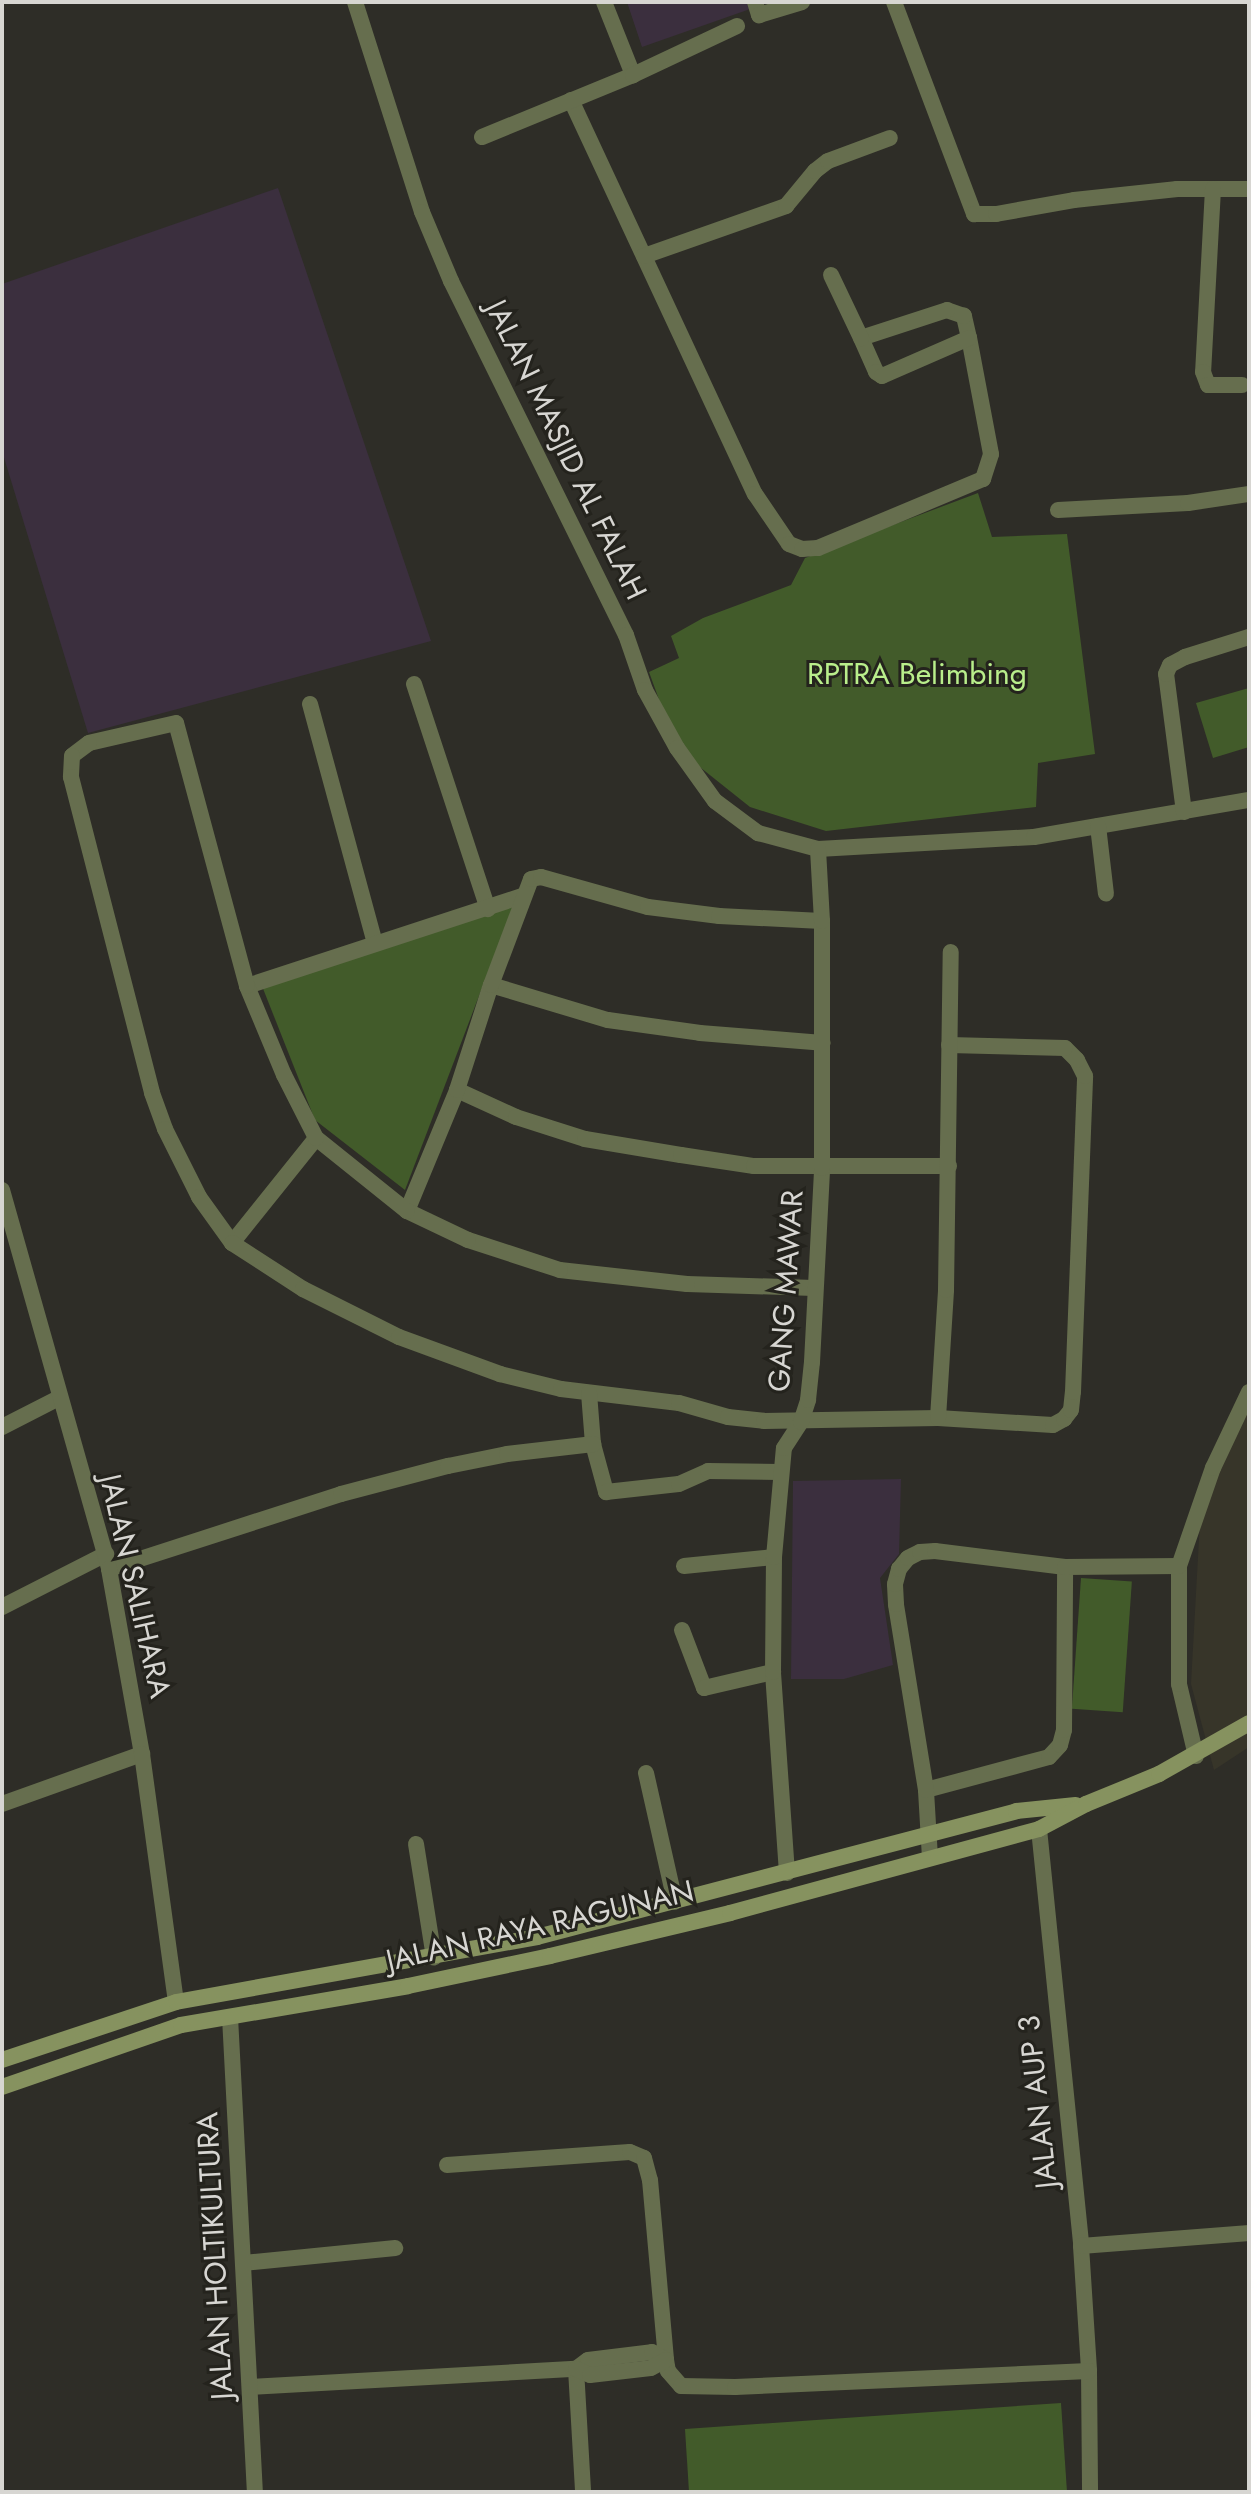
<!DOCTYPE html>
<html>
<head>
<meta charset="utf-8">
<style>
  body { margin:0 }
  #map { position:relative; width:1251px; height:2494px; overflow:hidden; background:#2e2d27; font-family:Jost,sans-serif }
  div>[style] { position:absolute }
  .built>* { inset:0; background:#373529 }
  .education>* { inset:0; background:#3b2f3e }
  .green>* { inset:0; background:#425b2a; transform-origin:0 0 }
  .minor>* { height:16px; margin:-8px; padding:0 8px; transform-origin:8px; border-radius:8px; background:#666e4e }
  .tertiary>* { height:16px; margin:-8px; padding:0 8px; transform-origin:8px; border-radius:8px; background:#666e4e }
  .secondary>* { height:16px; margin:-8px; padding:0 8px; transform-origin:8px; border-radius:8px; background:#86925f }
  span { translate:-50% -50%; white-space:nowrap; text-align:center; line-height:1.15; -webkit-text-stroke:6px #24231d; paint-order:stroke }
  .street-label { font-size:30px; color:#d7d6d2 }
  .park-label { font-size:30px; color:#b9ee8b }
  .frame { position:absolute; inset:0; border:4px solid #d7d6d2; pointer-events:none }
</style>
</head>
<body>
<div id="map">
  <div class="built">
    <i style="clip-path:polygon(1249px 1403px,1249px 1747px,1214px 1770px,1191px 1684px,1201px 1503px)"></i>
  </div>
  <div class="education">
    <i style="clip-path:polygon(627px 2px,751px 2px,753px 8px,642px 47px)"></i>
    <i style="clip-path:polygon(278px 188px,431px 641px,88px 733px,2px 451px,2px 284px)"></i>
    <i style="clip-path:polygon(901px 1479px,899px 1554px,880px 1578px,893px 1665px,844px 1679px,791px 1679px,793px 1481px)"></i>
  </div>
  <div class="green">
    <i style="clip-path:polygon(978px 493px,992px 537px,1067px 534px,1095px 754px,1038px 763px,1036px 807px,826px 831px,750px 807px,691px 760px,661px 705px,649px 672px,679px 658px,671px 636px,703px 618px,791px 585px,805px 558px)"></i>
    <i style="clip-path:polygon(1249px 688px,1249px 747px,1213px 758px,1196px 703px)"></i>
    <i style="clip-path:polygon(514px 904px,405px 1190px,315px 1120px,260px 981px)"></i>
    <i style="left:1081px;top:1578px;width:51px;height:131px;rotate:4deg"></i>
    <i style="clip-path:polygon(1061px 2403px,1067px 2492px,689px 2492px,685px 2429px)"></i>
  </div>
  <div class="minor">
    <i style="left:355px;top:2px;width:220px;rotate:72.3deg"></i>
    <i style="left:422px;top:212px;width:75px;rotate:67.2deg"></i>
    <i style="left:451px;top:281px;width:395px;rotate:63.7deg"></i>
    <i style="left:626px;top:635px;width:58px;rotate:70.9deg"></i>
    <i style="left:645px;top:690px;width:66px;rotate:61.1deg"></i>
    <i style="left:677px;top:748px;width:65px;rotate:54.4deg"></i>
    <i style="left:715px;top:801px;width:54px;rotate:36.7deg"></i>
    <i style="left:758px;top:833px;width:62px;rotate:14.9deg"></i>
    <i style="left:818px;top:849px;width:216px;rotate:-3.2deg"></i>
    <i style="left:1034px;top:837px;width:218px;rotate:-9.8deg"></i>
    <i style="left:604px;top:2px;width:79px;rotate:68.3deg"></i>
    <i style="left:755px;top:2px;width:14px;rotate:73deg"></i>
    <i style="left:759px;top:15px;width:45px;rotate:-16.8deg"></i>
    <i style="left:894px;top:2px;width:227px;rotate:69.3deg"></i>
    <i style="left:974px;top:214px;width:22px"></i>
    <i style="left:996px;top:214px;width:79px;rotate:-10.2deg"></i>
    <i style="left:1074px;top:200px;width:104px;rotate:-6.1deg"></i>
    <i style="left:1177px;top:189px;width:72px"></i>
    <i style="left:571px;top:100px;width:435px;rotate:65deg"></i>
    <i style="left:755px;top:494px;width:60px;rotate:55.8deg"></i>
    <i style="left:789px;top:544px;width:14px;rotate:21deg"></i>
    <i style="left:802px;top:549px;width:16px;rotate:-4deg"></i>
    <i style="left:818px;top:548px;width:179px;rotate:-22.7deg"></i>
    <i style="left:983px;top:479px;width:26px;rotate:-72deg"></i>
    <i style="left:991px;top:454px;width:118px;rotate:-100.7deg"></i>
    <i style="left:969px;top:338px;width:23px;rotate:-103deg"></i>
    <i style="left:964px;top:316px;width:18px;rotate:-161deg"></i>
    <i style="left:947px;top:310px;width:90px;rotate:162deg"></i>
    <i style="left:861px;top:338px;width:37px;rotate:66deg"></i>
    <i style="left:876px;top:372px;width:7px;rotate:34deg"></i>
    <i style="left:882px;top:376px;width:95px;rotate:-23.6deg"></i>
    <i style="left:482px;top:137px;width:163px;rotate:-22.3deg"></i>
    <i style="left:633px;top:75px;width:115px;rotate:-25.2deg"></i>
    <i style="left:1213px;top:189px;width:183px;rotate:93.1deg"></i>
    <i style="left:1203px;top:372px;width:14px;rotate:69deg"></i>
    <i style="left:1208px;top:385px;width:34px"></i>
    <i style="left:644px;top:256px;width:151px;rotate:-19.4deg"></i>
    <i style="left:786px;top:206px;width:45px;rotate:-50.4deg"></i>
    <i style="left:815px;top:171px;width:16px;rotate:-38deg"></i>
    <i style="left:828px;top:161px;width:66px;rotate:-20.4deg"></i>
    <i style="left:831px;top:275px;width:70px;rotate:64.5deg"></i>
    <i style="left:1058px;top:510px;width:130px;rotate:-3.1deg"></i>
    <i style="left:1188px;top:503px;width:62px;rotate:-8.4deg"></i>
    <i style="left:414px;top:684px;width:237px;rotate:71.8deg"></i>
    <i style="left:310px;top:704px;width:248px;rotate:74.8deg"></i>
    <i style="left:1184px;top:812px;width:139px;rotate:-97.4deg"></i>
    <i style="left:1166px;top:674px;width:10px;rotate:-66deg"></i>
    <i style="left:1170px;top:665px;width:17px;rotate:-28deg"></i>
    <i style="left:1185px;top:657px;width:67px;rotate:-17.4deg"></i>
    <i style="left:1098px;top:826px;width:68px;rotate:83.3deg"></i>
    <i style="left:491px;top:985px;width:122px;rotate:16.7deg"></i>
    <i style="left:608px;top:1020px;width:93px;rotate:8deg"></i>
    <i style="left:700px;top:1033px;width:123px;rotate:4.6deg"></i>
    <i style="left:247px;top:986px;width:289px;rotate:-18.1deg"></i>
    <i style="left:457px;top:1090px;width:65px;rotate:24.6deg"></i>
    <i style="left:516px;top:1117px;width:72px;rotate:17.7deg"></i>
    <i style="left:585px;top:1139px;width:97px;rotate:9.5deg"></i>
    <i style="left:681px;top:1155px;width:74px;rotate:8.6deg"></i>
    <i style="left:754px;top:1166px;width:195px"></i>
    <i style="left:407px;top:1211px;width:131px;rotate:-67.5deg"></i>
    <i style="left:457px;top:1090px;width:110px;rotate:-72.1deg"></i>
    <i style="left:491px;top:985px;width:113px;rotate:-69.3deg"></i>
    <i style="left:531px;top:879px;width:10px;rotate:-11deg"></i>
    <i style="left:541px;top:877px;width:111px;rotate:15.7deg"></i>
    <i style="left:648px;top:907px;width:72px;rotate:7.2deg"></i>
    <i style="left:719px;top:916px;width:103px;rotate:2.8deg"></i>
    <i style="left:232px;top:1243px;width:134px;rotate:-51.3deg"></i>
    <i style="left:814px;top:1288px;width:127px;rotate:-178.2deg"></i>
    <i style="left:687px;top:1284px;width:128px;rotate:-173.7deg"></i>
    <i style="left:560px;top:1270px;width:97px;rotate:-161.9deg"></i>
    <i style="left:468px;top:1240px;width:68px;rotate:-154.6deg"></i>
    <i style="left:407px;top:1211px;width:117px;rotate:-141.3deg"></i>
    <i style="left:316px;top:1138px;width:71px;rotate:-116.9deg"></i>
    <i style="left:284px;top:1075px;width:96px;rotate:-112.6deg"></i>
    <i style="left:247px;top:986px;width:272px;rotate:-105.1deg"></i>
    <i style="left:176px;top:723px;width:89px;rotate:167.1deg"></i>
    <i style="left:89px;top:743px;width:21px;rotate:143deg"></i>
    <i style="left:72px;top:756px;width:21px;rotate:93deg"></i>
    <i style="left:71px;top:777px;width:326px;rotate:75.6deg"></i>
    <i style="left:152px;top:1093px;width:38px;rotate:70deg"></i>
    <i style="left:165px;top:1129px;width:76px;rotate:63.4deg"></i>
    <i style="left:199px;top:1197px;width:57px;rotate:54.3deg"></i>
    <i style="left:232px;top:1243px;width:85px;rotate:32.9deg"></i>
    <i style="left:303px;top:1289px;width:107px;rotate:26.6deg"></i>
    <i style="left:399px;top:1337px;width:108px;rotate:20.1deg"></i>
    <i style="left:500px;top:1374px;width:63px;rotate:13.8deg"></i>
    <i style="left:561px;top:1389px;width:119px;rotate:6.8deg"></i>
    <i style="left:679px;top:1403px;width:51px;rotate:15.9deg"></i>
    <i style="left:728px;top:1417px;width:36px;rotate:6deg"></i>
    <i style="left:764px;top:1421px;width:174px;rotate:-1deg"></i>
    <i style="left:938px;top:1418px;width:115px;rotate:3.5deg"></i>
    <i style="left:1053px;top:1425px;width:13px;rotate:-29deg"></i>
    <i style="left:1064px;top:1419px;width:11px;rotate:-52deg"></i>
    <i style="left:1071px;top:1410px;width:18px;rotate:-84deg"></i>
    <i style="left:1073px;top:1392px;width:316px;rotate:-87.8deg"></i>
    <i style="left:1085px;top:1076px;width:18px;rotate:-117deg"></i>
    <i style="left:1077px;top:1060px;width:17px;rotate:-135deg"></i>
    <i style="left:1065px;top:1048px;width:116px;rotate:-178.5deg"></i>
    <i style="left:589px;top:1393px;width:51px;rotate:85.5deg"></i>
    <i style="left:593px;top:1444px;width:50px;rotate:74.8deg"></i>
    <i style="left:606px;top:1492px;width:73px;rotate:-6.3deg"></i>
    <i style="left:679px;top:1484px;width:32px;rotate:-24deg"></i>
    <i style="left:708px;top:1471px;width:72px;rotate:0.8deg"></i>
    <i style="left:938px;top:1418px;width:128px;rotate:-86.4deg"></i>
    <i style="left:946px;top:1290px;width:338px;rotate:-89.2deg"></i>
    <i style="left:2px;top:1427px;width:64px;rotate:-27deg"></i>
    <i style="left:684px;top:1566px;width:90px;rotate:-5.7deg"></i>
    <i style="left:109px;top:1569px;width:244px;rotate:-17.9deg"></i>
    <i style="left:341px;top:1494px;width:111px;rotate:-14.7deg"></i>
    <i style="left:448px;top:1466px;width:60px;rotate:-11.5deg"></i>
    <i style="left:507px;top:1454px;width:87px;rotate:-6.6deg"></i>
    <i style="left:2px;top:1607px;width:117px;rotate:-27deg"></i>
    <i style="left:682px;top:1630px;width:62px;rotate:69.2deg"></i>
    <i style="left:704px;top:1688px;width:71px;rotate:-13.1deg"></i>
    <i style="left:1196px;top:1756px;width:74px;rotate:-103.3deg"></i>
    <i style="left:1179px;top:1684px;width:118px;rotate:-90deg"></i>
    <i style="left:1179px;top:1566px;width:104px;rotate:-70.9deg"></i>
    <i style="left:1213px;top:1468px;width:84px;rotate:-64.7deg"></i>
    <i style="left:646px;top:1773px;width:132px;rotate:77.3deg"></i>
    <i style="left:926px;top:1790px;width:127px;rotate:-15deg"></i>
    <i style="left:1049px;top:1757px;width:16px;rotate:-47deg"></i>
    <i style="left:1060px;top:1745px;width:16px;rotate:-75deg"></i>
    <i style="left:1064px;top:1730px;width:163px;rotate:-89.6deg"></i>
    <i style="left:2px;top:1804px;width:149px;rotate:-19.7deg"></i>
    <i style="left:1039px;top:1829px;width:419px;rotate:84.2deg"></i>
    <i style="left:1081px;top:2246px;width:125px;rotate:86.3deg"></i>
    <i style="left:1089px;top:2371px;width:121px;rotate:89.5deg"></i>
    <i style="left:416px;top:1844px;width:115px;rotate:81deg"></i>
    <i style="left:930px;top:1858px;width:68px;rotate:-93.4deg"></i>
    <i style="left:926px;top:1790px;width:188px;rotate:-99.2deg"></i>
    <i style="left:896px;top:1604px;width:20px;rotate:-93deg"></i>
    <i style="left:895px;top:1584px;width:16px;rotate:-75deg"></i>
    <i style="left:899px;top:1569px;width:14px;rotate:-51deg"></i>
    <i style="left:908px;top:1558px;width:13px;rotate:-27deg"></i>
    <i style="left:920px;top:1552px;width:15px;rotate:-4deg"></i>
    <i style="left:935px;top:1551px;width:131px;rotate:7deg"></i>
    <i style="left:1065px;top:1567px;width:114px;rotate:-0.5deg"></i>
    <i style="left:787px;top:1873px;width:201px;rotate:-94deg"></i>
    <i style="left:773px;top:1672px;width:115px;rotate:-89.5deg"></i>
    <i style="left:774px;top:1557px;width:109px;rotate:-84.8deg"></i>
    <i style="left:784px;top:1448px;width:31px;rotate:-57deg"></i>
    <i style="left:801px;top:1422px;width:23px;rotate:-72deg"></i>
    <i style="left:808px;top:1400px;width:38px;rotate:-84deg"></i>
    <i style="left:812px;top:1362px;width:194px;rotate:-87deg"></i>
    <i style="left:822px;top:1168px;width:247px;rotate:-90deg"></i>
    <i style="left:822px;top:921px;width:72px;rotate:-93.2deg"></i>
    <i style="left:447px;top:2165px;width:183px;rotate:-4.1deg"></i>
    <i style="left:630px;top:2152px;width:15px;rotate:23deg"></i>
    <i style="left:644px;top:2158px;width:23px;rotate:75deg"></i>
    <i style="left:650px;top:2180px;width:181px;rotate:84.9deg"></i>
    <i style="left:666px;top:2360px;width:11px;rotate:80deg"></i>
    <i style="left:668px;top:2371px;width:20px;rotate:49deg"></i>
    <i style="left:681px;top:2386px;width:54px;rotate:1.1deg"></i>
    <i style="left:735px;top:2387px;width:354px;rotate:-2.6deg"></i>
    <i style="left:1081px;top:2246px;width:169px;rotate:-4.4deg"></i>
    <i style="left:243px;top:2263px;width:153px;rotate:-5.6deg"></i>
    <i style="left:576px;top:2369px;width:123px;rotate:86.7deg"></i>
    <i style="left:576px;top:2369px;width:15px;rotate:-37deg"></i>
    <i style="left:588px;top:2360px;width:64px;rotate:-7.1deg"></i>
    <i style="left:652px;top:2352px;width:16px;rotate:30deg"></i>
    <i style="left:250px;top:2387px;width:326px;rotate:-3.2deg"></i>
    <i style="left:576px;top:2369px;width:15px;rotate:23deg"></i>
    <i style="left:590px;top:2375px;width:61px;rotate:-6.5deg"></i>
    <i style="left:651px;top:2368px;width:17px;rotate:-28deg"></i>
  </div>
  <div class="tertiary">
    <i style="left:2px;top:1190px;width:394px;rotate:74.2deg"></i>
    <i style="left:109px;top:1569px;width:188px;rotate:79.9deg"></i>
    <i style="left:142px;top:1754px;width:250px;rotate:82.2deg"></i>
    <i style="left:230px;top:2017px;width:476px;rotate:87deg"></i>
  </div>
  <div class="secondary">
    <i style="left:2px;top:2060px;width:183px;rotate:-18.4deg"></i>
    <i style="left:176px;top:2002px;width:367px;rotate:-10.2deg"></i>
    <i style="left:537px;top:1937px;width:495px;rotate:-14.7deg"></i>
    <i style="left:1016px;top:1811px;width:60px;rotate:-5.7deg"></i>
    <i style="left:2px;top:2087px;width:189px;rotate:-19.1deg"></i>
    <i style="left:181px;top:2025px;width:230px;rotate:-9.7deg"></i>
    <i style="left:408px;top:1986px;width:145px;rotate:-11.9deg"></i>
    <i style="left:550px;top:1956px;width:185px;rotate:-13.4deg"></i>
    <i style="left:730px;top:1913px;width:320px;rotate:-15.2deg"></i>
    <i style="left:1039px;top:1829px;width:53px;rotate:-28deg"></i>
    <i style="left:1086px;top:1804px;width:79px;rotate:-22.3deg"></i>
    <i style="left:1159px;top:1774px;width:103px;rotate:-29.5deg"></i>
  </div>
  <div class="street-label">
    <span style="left:566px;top:450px;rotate:64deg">JALAN MASJID AL FALAH</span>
    <span style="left:786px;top:1291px;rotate:-86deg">GANG MAWAR</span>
    <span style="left:135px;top:1586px;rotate:77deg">JALAN SALIHARA</span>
    <span style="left:540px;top:1926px;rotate:-13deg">JALAN RAYA RAGUNAN</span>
    <span style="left:1038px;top:2102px;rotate:-96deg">JALAN AUP 3</span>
    <span style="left:215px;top:2256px;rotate:-93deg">JALAN HOLTIKULTURA</span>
  </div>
  <div class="park-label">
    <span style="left:917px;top:674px">RPTRA Belimbing</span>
  </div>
  <div class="frame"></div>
</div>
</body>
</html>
